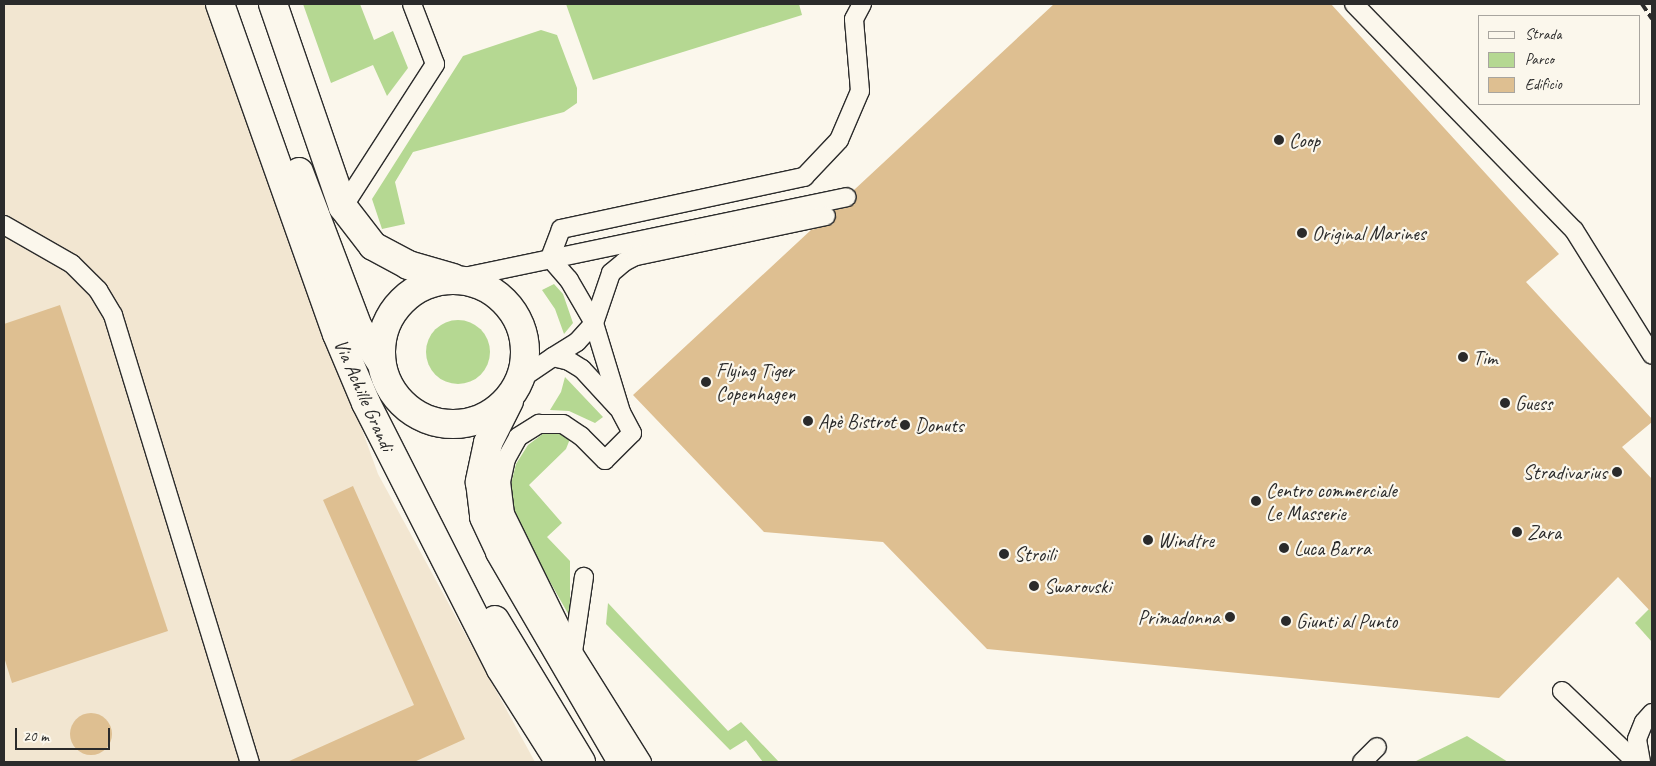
<!DOCTYPE html>
<html>
<head>
<meta charset="utf-8">
<style>
  body { margin:0 }
  #map { position:relative; width:1656px; height:766px; overflow:hidden; background:#fbf7ec; font-family:Caveat,sans-serif }
  div>[style] { position:absolute }
  .built>* { inset:0; background:#f2e6d1 }
  .green>* { inset:0; background:#b5d892 }
  .round { border-radius:50% }
  .building>* { inset:0; background:#debf91 }
  .roads { filter:drop-shadow(1px 0 #2b2b2b) drop-shadow(-1px 0 #2b2b2b) drop-shadow(0 1px #2b2b2b) drop-shadow(0 -1px #2b2b2b) }
  .lane>* { height:18px; margin:-9px; padding:0 9px; transform-origin:9px; border-radius:9px; background:#fbf7ec }
  .primary>* { height:28px; margin:-14px; padding:0 14px; transform-origin:14px; border-radius:14px; background:#fbf7ec }
  .primary>.ring { margin:-14px; padding:0; box-sizing:content-box; background:none; border:28px solid #fbf7ec; border-radius:50% }
  .rail>* { height:4px; margin-top:-2px; transform-origin:0; background:repeating-linear-gradient(90deg,#2b2b2b 0 8px,transparent 0 12px) }
  .dots>* { width:14px; height:14px; translate:-50% -50%; box-sizing:border-box; border:2px solid #fbf7ec; border-radius:50% }
  span { translate:-50% -50%; white-space:nowrap; text-align:center; line-height:1.15; -webkit-text-stroke:4.5px #fbf7ec; paint-order:stroke }
  .poi-label { font-size:20px; color:#2b2b2b }
  .left { translate:0 -50%; text-align:left }
  .right { translate:-100% -50%; text-align:right }
  .street-label { font-size:20px; color:#2b2b2b }
  .frame { position:absolute; inset:0; border:5px solid #2b2b2b; pointer-events:none }
  .legend { position:absolute; left:1478px; top:15px; width:162px; height:90px; box-sizing:border-box; background:#fbf7ec; border:1px solid #a8a59f; margin:0; padding:6px 9px; list-style:none; font-size:15px; color:#2b2b2b }
  .legend li { display:flex; align-items:center; gap:10px; height:25px }
  .legend b { width:25px; border:1px solid #a8a59f }
  .scale { position:absolute; left:15px; top:728px; width:95px; height:22px; box-sizing:border-box; border:2px solid #2b2b2b; border-top:0; padding-left:6px; font-size:15px; line-height:18px; white-space:nowrap; color:#2b2b2b; -webkit-text-stroke:4px #fbf7ec; paint-order:stroke }
</style>
</head>
<body>
<div id="map">
  <div class="built">
    <i style="clip-path:polygon(4px 4px,209px 4px,378px 474px,535px 762px,4px 762px)"></i>
  </div>
  <div class="green">
    <i style="clip-path:polygon(303px 4px,360px 4px,374px 40px,393px 31px,408px 68px,387px 96px,373px 65px,331px 83px)"></i>
    <i style="clip-path:polygon(566px 4px,799px 4px,802px 15px,593px 80px)"></i>
    <i style="clip-path:polygon(541px 30px,557px 35px,577px 88px,577px 103px,564px 112px,413px 152px,395px 182px,405px 224px,382px 229px,372px 199px,463px 56px)"></i>
    <i style="clip-path:polygon(554px 284px,563px 294px,573px 323px,564px 334px,555px 309px,542px 290px)"></i>
    <i class="round" style="left:426px;top:320px;width:64px;height:64px"></i>
    <i style="clip-path:polygon(565px 377px,603px 417px,595px 423px,569px 411px,550px 410px,561px 392px)"></i>
    <i style="clip-path:polygon(544px 433px,561px 433px,570px 439px,566px 449px,529px 485px,562px 523px,547px 537px,570px 561px,570px 617px,520px 529px,514px 509px,511px 484px,516px 464px,528px 445px)"></i>
    <i style="clip-path:polygon(608px 603px,728px 731px,741px 722px,779px 762px,763px 762px,746px 740px,730px 750px,606px 624px)"></i>
    <i style="clip-path:polygon(1649px 609px,1652px 612px,1652px 642px,1635px 623px)"></i>
    <i style="clip-path:polygon(1467px 736px,1508px 762px,1414px 762px)"></i>
  </div>
  <div class="building">
    <i style="clip-path:polygon(1054px 4px,1331px 4px,1559px 254px,1526px 282px,1652px 419px,1652px 422px,1622px 447px,1652px 479px,1652px 613px,1618px 577px,1499px 698px,987px 649px,883px 542px,764px 532px,633px 395px,811px 230px,833px 224px,835px 210px,849px 207px,856px 201px,854px 190px)"></i>
    <i style="clip-path:polygon(60px 305px,168px 631px,12px 683px,4px 657px,4px 324px)"></i>
    <i style="clip-path:polygon(353px 486px,465px 739px,414px 762px,287px 762px,414px 705px,323px 500px)"></i>
    <i class="round" style="left:70px;top:713px;width:42px;height:42px"></i>
  </div>
  <div class="roads">
    <div class="lane">
      <i style="left:1354px;top:4px;width:315px;rotate:45.8deg"></i>
      <i style="left:1574px;top:230px;width:147px;rotate:58deg"></i>
      <i style="left:343px;top:207px;width:170px;rotate:-57.2deg"></i>
      <i style="left:435px;top:64px;width:64px;rotate:-111deg"></i>
      <i style="left:4px;top:225px;width:78px;rotate:29.8deg"></i>
      <i style="left:72px;top:264px;width:37px;rotate:45deg"></i>
      <i style="left:98px;top:290px;width:29px;rotate:59deg"></i>
      <i style="left:113px;top:315px;width:468px;rotate:73deg"></i>
      <i style="left:455px;top:279px;width:400px;rotate:-11.8deg"></i>
      <i style="left:553px;top:357px;width:28px;rotate:-32deg"></i>
      <i style="left:577px;top:342px;width:25px;rotate:-48deg"></i>
      <i style="left:594px;top:323px;width:53px;rotate:-71.2deg"></i>
      <i style="left:611px;top:273px;width:17px;rotate:-40deg"></i>
      <i style="left:624px;top:262px;width:13px;rotate:-27deg"></i>
      <i style="left:636px;top:256px;width:194px;rotate:-11.9deg"></i>
      <i style="left:519px;top:380px;width:41px;rotate:-34.1deg"></i>
      <i style="left:553px;top:357px;width:16px;rotate:14deg"></i>
      <i style="left:569px;top:361px;width:15px;rotate:32deg"></i>
      <i style="left:582px;top:369px;width:53px;rotate:47.3deg"></i>
      <i style="left:573px;top:652px;width:76px;rotate:-81.7deg"></i>
      <i style="left:1562px;top:691px;width:103px;rotate:43.8deg"></i>
      <i style="left:642px;top:762px;width:130px;rotate:-122.1deg"></i>
      <i style="left:573px;top:652px;width:154px;rotate:-116.2deg"></i>
      <i style="left:505px;top:514px;width:32px;rotate:-97deg"></i>
      <i style="left:501px;top:482px;width:24px;rotate:-78deg"></i>
      <i style="left:506px;top:459px;width:25px;rotate:-61deg"></i>
      <i style="left:518px;top:437px;width:25px;rotate:-32deg"></i>
      <i style="left:539px;top:424px;width:24px"></i>
      <i style="left:563px;top:424px;width:22px;rotate:34deg"></i>
      <i style="left:581px;top:436px;width:34px;rotate:45deg"></i>
      <i style="left:605px;top:460px;width:38px;rotate:-45deg"></i>
      <i style="left:632px;top:433px;width:24px;rotate:-118deg"></i>
      <i style="left:621px;top:412px;width:93px;rotate:-106.9deg"></i>
      <i style="left:594px;top:323px;width:50px;rotate:-120.2deg"></i>
      <i style="left:569px;top:280px;width:29px;rotate:-131deg"></i>
      <i style="left:550px;top:258px;width:31px;rotate:-69deg"></i>
      <i style="left:561px;top:229px;width:249px;rotate:-12.1deg"></i>
      <i style="left:804px;top:177px;width:51px;rotate:-46.6deg"></i>
      <i style="left:839px;top:140px;width:53px;rotate:-66.8deg"></i>
      <i style="left:860px;top:91px;width:72px;rotate:-94.8deg"></i>
      <i style="left:854px;top:19px;width:17px;rotate:-62deg"></i>
      <i style="left:1362px;top:762px;width:21px;rotate:-45deg"></i>
      <i style="left:1641px;top:762px;width:23px;rotate:-100deg"></i>
      <i style="left:1637px;top:739px;width:18px;rotate:-68deg"></i>
      <i style="left:1644px;top:722px;width:12px;rotate:-48deg"></i>
    </div>
    <div class="primary">
      <i style="left:220px;top:4px;width:350px;rotate:70.5deg"></i>
      <i style="left:337px;top:334px;width:75px;rotate:67.2deg"></i>
      <i style="left:366px;top:403px;width:298px;rotate:63.1deg"></i>
      <i style="left:501px;top:669px;width:110px;rotate:57.6deg"></i>
      <i style="left:273px;top:4px;width:215px;rotate:71deg"></i>
      <i style="left:343px;top:207px;width:49px;rotate:52.4deg"></i>
      <i style="left:373px;top:246px;width:40px;rotate:28deg"></i>
      <i style="left:408px;top:265px;width:47px;rotate:16.1deg"></i>
      <i style="left:299px;top:172px;width:166px;rotate:69.2deg"></i>
      <i style="left:358px;top:327px;width:40px;rotate:57.1deg"></i>
      <i class="ring" style="left:381px;top:280px;width:116px;height:116px"></i>
      <i style="left:509px;top:401px;width:47px;rotate:116.6deg"></i>
      <i style="left:488px;top:443px;width:40px;rotate:102deg"></i>
      <i style="left:480px;top:482px;width:35px;rotate:83deg"></i>
      <i style="left:484px;top:517px;width:38px;rotate:65deg"></i>
      <i style="left:500px;top:552px;width:243px;rotate:59.8deg"></i>
      <i style="left:495px;top:620px;width:166px;rotate:58.8deg"></i>
    </div>
  </div>
  <div class="rail">
    <i style="left:1642px;top:4px;width:18px;rotate:56deg"></i>
  </div>
  <div class="dots">
    <i style="left:1279px;top:140px;background:#2b2b2b"></i>
    <i style="left:1302px;top:233px;background:#2b2b2b"></i>
    <i style="left:1463px;top:357px;background:#2b2b2b"></i>
    <i style="left:706px;top:382px;background:#2b2b2b"></i>
    <i style="left:1505px;top:403px;background:#2b2b2b"></i>
    <i style="left:808px;top:421px;background:#2b2b2b"></i>
    <i style="left:905px;top:425px;background:#2b2b2b"></i>
    <i style="left:1617px;top:472px;background:#2b2b2b"></i>
    <i style="left:1256px;top:501px;background:#2b2b2b"></i>
    <i style="left:1517px;top:532px;background:#2b2b2b"></i>
    <i style="left:1148px;top:540px;background:#2b2b2b"></i>
    <i style="left:1284px;top:548px;background:#2b2b2b"></i>
    <i style="left:1004px;top:554px;background:#2b2b2b"></i>
    <i style="left:1034px;top:586px;background:#2b2b2b"></i>
    <i style="left:1230px;top:617px;background:#2b2b2b"></i>
    <i style="left:1286px;top:621px;background:#2b2b2b"></i>
  </div>
  <div class="poi-label">
    <span class="left" style="left:1289px;top:140px">Coop</span>
    <span class="left" style="left:1312px;top:233px">Original Marines</span>
    <span class="left" style="left:1473px;top:357px">Tim</span>
    <span class="left" style="left:716px;top:382px">Flying Tiger<br>Copenhagen</span>
    <span class="left" style="left:1515px;top:403px">Guess</span>
    <span class="left" style="left:818px;top:421px">Apè Bistrot</span>
    <span class="left" style="left:915px;top:425px">Donuts</span>
    <span class="right" style="left:1607px;top:472px">Stradivarius</span>
    <span class="left" style="left:1266px;top:502px">Centro commerciale<br>Le Masserie</span>
    <span class="left" style="left:1527px;top:532px">Zara</span>
    <span class="left" style="left:1158px;top:540px">Windtre</span>
    <span class="left" style="left:1294px;top:548px">Luca Barra</span>
    <span class="left" style="left:1014px;top:554px">Stroili</span>
    <span class="left" style="left:1044px;top:586px">Swarovski</span>
    <span class="right" style="left:1220px;top:617px">Primadonna</span>
    <span class="left" style="left:1296px;top:621px">Giunti al Punto</span>
  </div>
  <div class="street-label">
    <span style="left:364px;top:395px;rotate:66deg">Via Achille Grandi</span>
  </div>
  <div class="frame"></div>
  <ul class="legend">
  <li><b style="height:6px;background:#fbf7ec"></b>Strada</li>
  <li><b style="height:14px;background:#b5d892"></b>Parco</li>
  <li><b style="height:14px;background:#debf91"></b>Edificio</li>
  </ul>
  <div class="scale">20 m</div>
</div>
</body>
</html>
